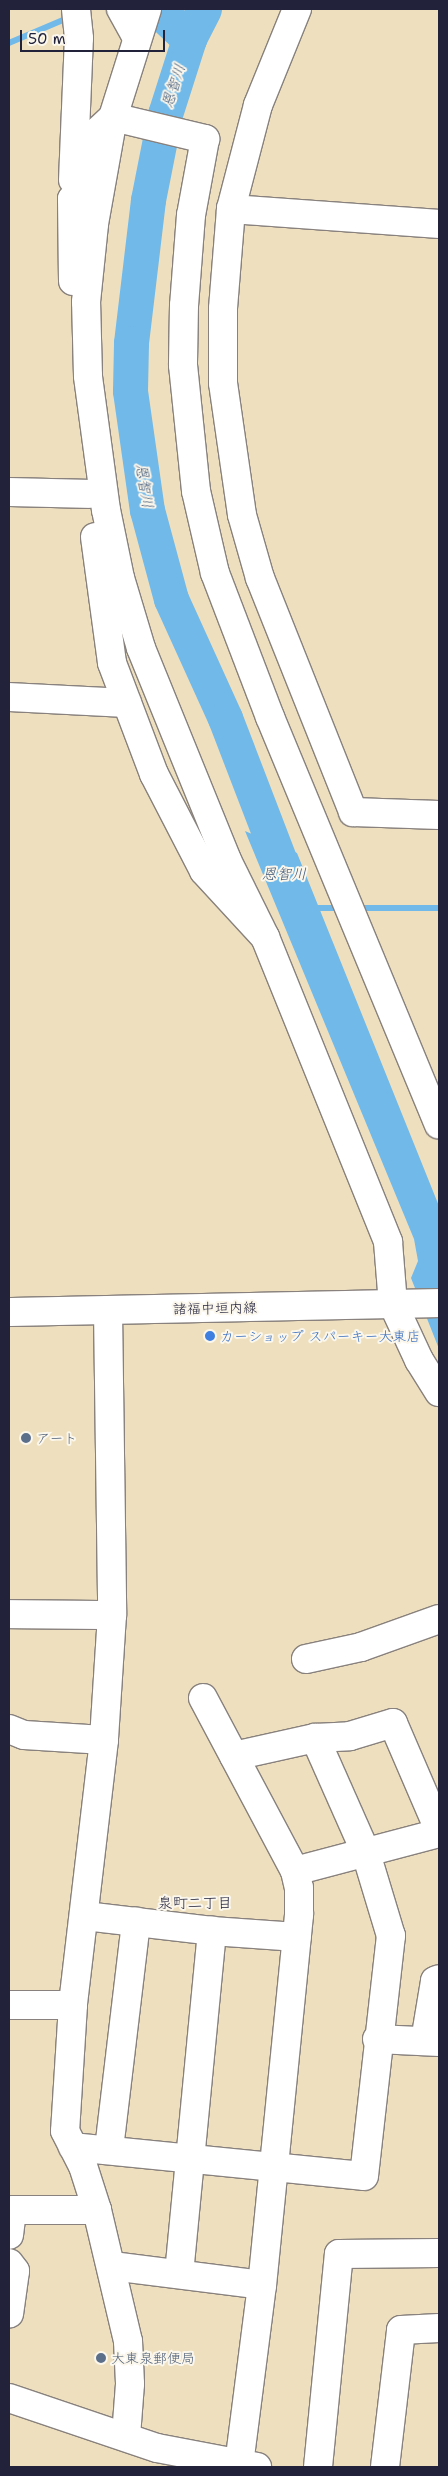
<!DOCTYPE html>
<html>
<head>
<meta charset="utf-8">
<style>
  body { margin:0 }
  #map { position:relative; width:448px; height:2476px; overflow:hidden; background:#eee0bf; font-family:"Shantell Sans","Klee One",sans-serif }
  div>[style] { position:absolute }
  .water>* { inset:0; background:#71b9e9 }
  .stream>* { height:5.5px; margin:-2.75px; padding:0 2.75px; transform-origin:2.75px; border-radius:2.75px; background:#71b9e9 }
  .river>* { height:35px; margin:-17.5px; padding:0 17.5px; transform-origin:17.5px; border-radius:17.5px; background:#71b9e9 }
  .roads { filter:drop-shadow(1px 0 #88817d) drop-shadow(-1px 0 #88817d) drop-shadow(0 1px #88817d) drop-shadow(0 -1px #88817d) }
  .minor>* { height:28px; margin:-14px; padding:0 14px; transform-origin:14px; border-radius:14px; background:#fff }
  .dots>* { width:14px; height:14px; translate:-50% -50%; box-sizing:border-box; border:2px solid #fbf7ec; border-radius:50% }
  span { translate:-50% -50%; white-space:nowrap; text-align:center; line-height:1.15; -webkit-text-stroke:4px #fbf7ec; paint-order:stroke }
  .street-label { font-size:14px; color:#22223b }
  .shop-label { font-size:14px; color:#366cbe }
  .left { translate:0 -50%; text-align:left }
  .service-label { font-size:14px; color:#4e5e75 }
  .water-label { font-size:15px; color:#3e5778; font-style:italic }
  .neighbourhood-label { font-size:15px; color:#22223b }
  .frame { position:absolute; inset:0; border:10px solid #22223b; pointer-events:none }
  .scale { position:absolute; left:20px; top:30px; width:145px; height:22px; box-sizing:border-box; border:2px solid #22223b; border-top:0; padding-left:6px; font-size:15px; line-height:18px; white-space:nowrap; color:#22223b; -webkit-text-stroke:4px #fbf7ec; paint-order:stroke }
</style>
</head>
<body>
<div id="map">
  <div class="water">
    <i style="clip-path:polygon(245px 831px,297px 853px,439px 1206px,439px 1349px,411px 1278px,418px 1261px,414px 1239px)"></i>
  </div>
  <div class="stream">
    <i style="left:9px;top:43px;width:66px;rotate:-23.1deg"></i>
    <i style="left:314px;top:908px;width:28px"></i>
    <i style="left:356px;top:908px;width:83px"></i>
  </div>
  <div class="river">
    <i style="left:157px;top:9px;width:44px;rotate:43.2deg"></i>
    <i style="left:204px;top:9px;width:34px;rotate:117deg"></i>
    <i style="left:189px;top:39px;width:79px;rotate:107.7deg"></i>
    <i style="left:165px;top:114px;width:88px;rotate:101.2deg"></i>
    <i style="left:148px;top:200px;width:144px;rotate:96.8deg"></i>
    <i style="left:131px;top:343px;width:48px;rotate:91.2deg"></i>
    <i style="left:130px;top:391px;width:120px;rotate:81.9deg"></i>
    <i style="left:147px;top:510px;width:92px;rotate:74.9deg"></i>
    <i style="left:171px;top:599px;width:131px;rotate:65.6deg"></i>
    <i style="left:225px;top:718px;width:181px;rotate:69deg"></i>
  </div>
  <div class="roads">
    <div class="minor">
      <i style="left:121px;top:9px;width:31px;rotate:61deg"></i>
      <i style="left:297px;top:9px;width:104px;rotate:112.1deg"></i>
      <i style="left:258px;top:105px;width:107px;rotate:104.6deg"></i>
      <i style="left:231px;top:209px;width:100px;rotate:94.6deg"></i>
      <i style="left:223px;top:309px;width:74px;rotate:90deg"></i>
      <i style="left:223px;top:383px;width:133px;rotate:81.8deg"></i>
      <i style="left:242px;top:515px;width:66px;rotate:74.1deg"></i>
      <i style="left:260px;top:578px;width:252px;rotate:68.3deg"></i>
      <i style="left:353px;top:812px;width:86px;rotate:2deg"></i>
      <i style="left:73px;top:180px;width:142px;rotate:-87.6deg"></i>
      <i style="left:79px;top:38px;width:29px;rotate:-96deg"></i>
      <i style="left:231px;top:209px;width:209px;rotate:4.1deg"></i>
      <i style="left:73px;top:281px;width:82px;rotate:-90.7deg"></i>
      <i style="left:72px;top:199px;width:12px;rotate:-9deg"></i>
      <i style="left:84px;top:197px;width:67px;rotate:-78deg"></i>
      <i style="left:98px;top:131px;width:21px;rotate:-43deg"></i>
      <i style="left:113px;top:117px;width:113px;rotate:-72.5deg"></i>
      <i style="left:9px;top:492px;width:80px;rotate:1.4deg"></i>
      <i style="left:95px;top:537px;width:127px;rotate:82.3deg"></i>
      <i style="left:112px;top:663px;width:119px;rotate:69.3deg"></i>
      <i style="left:154px;top:774px;width:109px;rotate:62.7deg"></i>
      <i style="left:204px;top:871px;width:90px;rotate:47.3deg"></i>
      <i style="left:265px;top:937px;width:329px;rotate:68deg"></i>
      <i style="left:388px;top:1242px;width:62px;rotate:85.4deg"></i>
      <i style="left:393px;top:1304px;width:62px;rotate:65.1deg"></i>
      <i style="left:419px;top:1360px;width:38px;rotate:58deg"></i>
      <i style="left:9px;top:697px;width:118px;rotate:2.9deg"></i>
      <i style="left:265px;top:937px;width:86px;rotate:-116.3deg"></i>
      <i style="left:227px;top:860px;width:229px;rotate:-112.1deg"></i>
      <i style="left:141px;top:648px;width:73px;rotate:-106.7deg"></i>
      <i style="left:120px;top:578px;width:69px;rotate:-101.6deg"></i>
      <i style="left:106px;top:510px;width:135px;rotate:-97.7deg"></i>
      <i style="left:88px;top:376px;width:74px;rotate:-91.5deg"></i>
      <i style="left:86px;top:302px;width:78px;rotate:-84.1deg"></i>
      <i style="left:94px;top:224px;width:109px;rotate:-79.9deg"></i>
      <i style="left:113px;top:117px;width:95px;rotate:13.4deg"></i>
      <i style="left:205px;top:139px;width:77px;rotate:100.4deg"></i>
      <i style="left:191px;top:215px;width:90px;rotate:94.4deg"></i>
      <i style="left:184px;top:305px;width:60px;rotate:91deg"></i>
      <i style="left:183px;top:365px;width:127px;rotate:84.1deg"></i>
      <i style="left:196px;top:491px;width:84px;rotate:77deg"></i>
      <i style="left:215px;top:573px;width:154px;rotate:69.1deg"></i>
      <i style="left:270px;top:717px;width:441px;rotate:67.5deg"></i>
      <i style="left:108px;top:1310px;width:305px;rotate:89.2deg"></i>
      <i style="left:112px;top:1615px;width:125px;rotate:93.7deg"></i>
      <i style="left:104px;top:1740px;width:267px;rotate:96.7deg"></i>
      <i style="left:73px;top:2005px;width:126px;rotate:93.6deg"></i>
      <i style="left:65px;top:2131px;width:39px;rotate:63deg"></i>
      <i style="left:83px;top:2166px;width:46px;rotate:72.3deg"></i>
      <i style="left:97px;top:2210px;width:135px;rotate:76.7deg"></i>
      <i style="left:128px;top:2341px;width:43px;rotate:87.3deg"></i>
      <i style="left:130px;top:2384px;width:52px;rotate:94.4deg"></i>
      <i style="left:9px;top:1312px;width:430px;rotate:-1.2deg"></i>
      <i style="left:9px;top:1614px;width:103px;rotate:0.6deg"></i>
      <i style="left:306px;top:1659px;width:56px;rotate:-12.3deg"></i>
      <i style="left:361px;top:1647px;width:83px;rotate:-19.7deg"></i>
      <i style="left:203px;top:1698px;width:196px;rotate:62deg"></i>
      <i style="left:295px;top:1871px;width:17px;rotate:77deg"></i>
      <i style="left:299px;top:1888px;width:27px;rotate:90deg"></i>
      <i style="left:299px;top:1915px;width:372px;rotate:95.7deg"></i>
      <i style="left:262px;top:2285px;width:180px;rotate:97.3deg"></i>
      <i style="left:9px;top:1729px;width:16px;rotate:22deg"></i>
      <i style="left:24px;top:1735px;width:80px;rotate:3.6deg"></i>
      <i style="left:234px;top:1756px;width:83px;rotate:-12.5deg"></i>
      <i style="left:315px;top:1738px;width:35px;rotate:-3deg"></i>
      <i style="left:350px;top:1736px;width:45px;rotate:-16.8deg"></i>
      <i style="left:393px;top:1723px;width:116px;rotate:66.7deg"></i>
      <i style="left:295px;top:1871px;width:149px;rotate:-14.8deg"></i>
      <i style="left:85px;top:1916px;width:128px;rotate:6.7deg"></i>
      <i style="left:212px;top:1931px;width:85px;rotate:4deg"></i>
      <i style="left:9px;top:2005px;width:64px"></i>
      <i style="left:377px;top:2039px;width:62px;rotate:2.8deg"></i>
      <i style="left:425px;top:2041px;width:61px;rotate:-80.5deg"></i>
      <i style="left:435px;top:1981px;width:4px;rotate:-27deg"></i>
      <i style="left:73px;top:2147px;width:292px;rotate:5.7deg"></i>
      <i style="left:364px;top:2176px;width:242px;rotate:-83.6deg"></i>
      <i style="left:391px;top:1936px;width:87px;rotate:-106.8deg"></i>
      <i style="left:366px;top:1853px;width:126px;rotate:-113.9deg"></i>
      <i style="left:109px;top:2149px;width:229px;rotate:-83.2deg"></i>
      <i style="left:9px;top:2235px;width:25px;rotate:-83deg"></i>
      <i style="left:12px;top:2210px;width:85px"></i>
      <i style="left:9px;top:2263px;width:10px;rotate:53deg"></i>
      <i style="left:15px;top:2271px;width:43px;rotate:97.9deg"></i>
      <i style="left:112px;top:2266px;width:151px;rotate:7.2deg"></i>
      <i style="left:179px;top:2274px;width:345px;rotate:-84.5deg"></i>
      <i style="left:9px;top:2398px;width:156px;rotate:18.7deg"></i>
      <i style="left:157px;top:2448px;width:102px;rotate:10.8deg"></i>
      <i style="left:318px;top:2467px;width:214px;rotate:-84.4deg"></i>
      <i style="left:339px;top:2254px;width:100px;rotate:-0.6deg"></i>
      <i style="left:385px;top:2467px;width:138px;rotate:-83.3deg"></i>
      <i style="left:401px;top:2330px;width:38px;rotate:-3deg"></i>
    </div>
  </div>
  <div class="dots">
    <i style="left:210px;top:1336px;background:#3f7fe0"></i>
    <i style="left:26px;top:1438px;background:#5c6f8a"></i>
    <i style="left:101px;top:2358px;background:#5c6f8a"></i>
  </div>
  <div class="street-label">
    <span style="left:215px;top:1308px;rotate:-1deg">諸福中垣内線</span>
  </div>
  <div class="shop-label">
    <span class="left" style="left:220px;top:1336px">カーショップ スパーキー大東店</span>
  </div>
  <div class="service-label">
    <span class="left" style="left:36px;top:1438px">アート</span>
    <span class="left" style="left:111px;top:2358px">大東泉郵便局</span>
  </div>
  <div class="water-label">
    <span style="left:174px;top:86px;rotate:-72deg">恩智川</span>
    <span style="left:144px;top:486px;rotate:81deg">恩智川</span>
    <span style="left:284px;top:875px">恩智川</span>
  </div>
  <div class="neighbourhood-label">
    <span style="left:195px;top:1904px">泉町二丁目</span>
  </div>
  <div class="frame"></div>
  <div class="scale">50 m</div>
</div>
</body>
</html>
